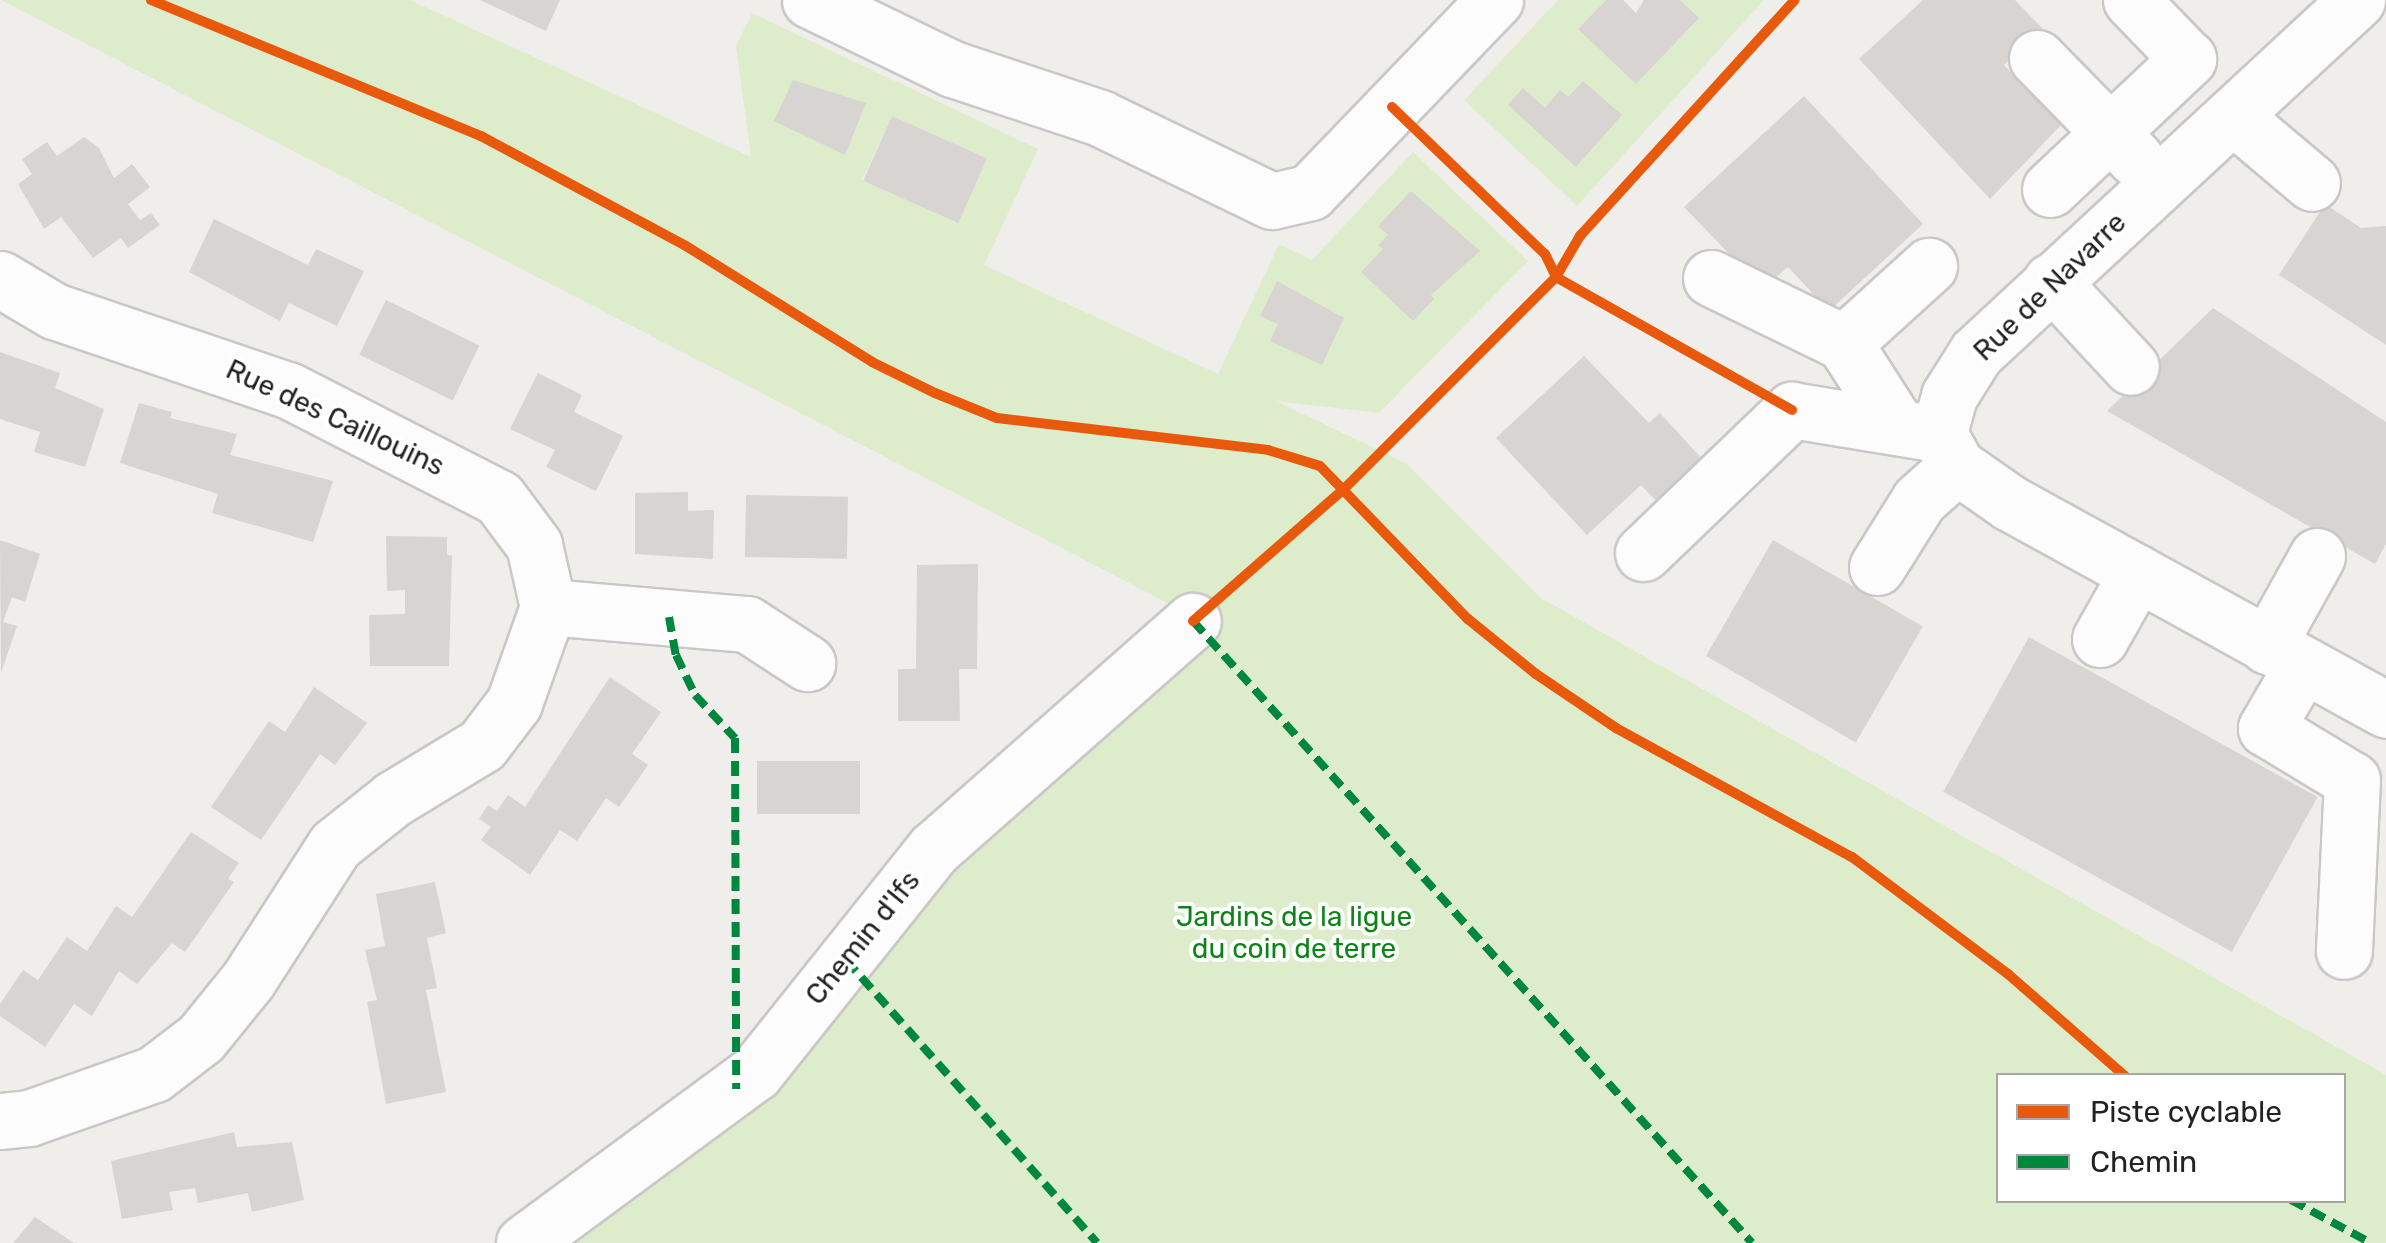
<!DOCTYPE html>
<html>
<head>
<meta charset="utf-8">
<style>
  body { margin:0 }
  #map { position:relative; width:2386px; height:1243px; overflow:hidden; background:#f0eeeb; font-family:Rubik,sans-serif }
  div>[style] { position:absolute }
  .grass>* { inset:0; background:#ddeccb }
  .building>* { inset:0; background:#d7d4d2; transform-origin:0 0 }
  .roads { filter:drop-shadow(2px 0 #c9c8c7) drop-shadow(-2px 0 #c9c8c7) drop-shadow(0 2px #c9c8c7) drop-shadow(0 -2px #c9c8c7) }
  .minor>* { height:55px; margin:-27.5px; padding:0 27.5px; transform-origin:27.5px; border-radius:27.5px; background:#fdfcfc }
  .quiet>* { height:8px; margin-top:-4px; transform-origin:0; background:repeating-linear-gradient(90deg,#00873e 0 15px,transparent 0 23px) }
  .cycleway>* { height:10px; margin:-5px; padding:0 5px; transform-origin:5px; border-radius:5px; background:#e8590c }
  span { translate:-50% -50%; white-space:nowrap; text-align:center; line-height:1.15; -webkit-text-stroke:8px #fff; paint-order:stroke }
  .street-label { font-size:28px; color:#222 }
  .park-label { font-size:28px; color:#0c8416 }
  .legend { position:absolute; left:1996px; top:1073px; width:350px; height:130px; box-sizing:border-box; background:#fff; border:2px solid #a7a7a7; margin:0; padding:12px 18px; list-style:none; font-size:30px; color:#222 }
  .legend li { display:flex; align-items:center; gap:20px; height:50px }
  .legend b { width:50px; border:2px solid #a7a7a7 }
</style>
</head>
<body>
<div id="map">
  <div class="grass">
    <i style="clip-path:polygon(evenodd,1px 0,410px 0,751px 157px,736px 46px,752px 13px,1038px 149px,984px 265px,1218px 374px,1279px 244px,1312px 260px,1413px 152px,1528px 261px,1379px 413px,1276px 401px,1407px 464px,1541px 598px,2386px 1075px,2386px 1243px,511px 1243px,734px 1088px,1189px 614px,1px 0,892px 116px,987px 158px,956px 223px,862px 180px,892px 116px,1px 0,1998px 1076px,2344px 1076px,2344px 1200px,1998px 1200px,1998px 1076px)"></i>
    <i style="clip-path:polygon(1558px 0,1606px 0,1578px 29px,1636px 84px,1698px 18px,1680px 0,1764px 0,1577px 206px,1464px 100px)"></i>
  </div>
  <div class="building">
    <i style="clip-path:polygon(480px 0,560px 0,546px 31px)"></i>
    <i style="clip-path:polygon(1606px 0,1623px 0,1636px 13px,1644px 0,1680px 0,1699px 18px,1636px 84px,1578px 29px)"></i>
    <i style="clip-path:polygon(1923px 0,2015px 0,2042px 28px,2004px 65px,2061px 125px,1990px 199px,1859px 59px)"></i>
    <i style="clip-path:polygon(793px 80px,866px 103px,845px 155px,774px 121px)"></i>
    <i style="clip-path:polygon(1583px 81px,1622px 115px,1576px 167px,1508px 105px,1523px 88px,1545px 108px,1560px 90px,1568px 97px)"></i>
    <i style="clip-path:polygon(1804px 96px,1923px 224px,1829px 311px,1788px 267px,1763px 289px,1684px 207px)"></i>
    <i style="left:892px;top:116px;width:104px;height:71px;rotate:24deg"></i>
    <i style="clip-path:polygon(84px 137px,99px 148px,114px 178px,132px 164px,150px 187px,128px 204px,140px 220px,151px 213px,160px 225px,128px 248px,121px 238px,93px 258px,61px 217px,44px 229px,18px 184px,32px 174px,22px 159px,47px 142px,57px 156px)"></i>
    <i style="clip-path:polygon(1411px 191px,1480px 251px,1431px 295px,1434px 299px,1413px 321px,1361px 272px,1383px 249px,1378px 245px,1388px 235px,1378px 226px)"></i>
    <i style="clip-path:polygon(2325px 204px,2361px 228px,2386px 226px,2386px 345px,2279px 275px)"></i>
    <i style="clip-path:polygon(214px 219px,308px 265px,316px 249px,364px 271px,337px 326px,289px 303px,280px 321px,189px 272px)"></i>
    <i style="clip-path:polygon(1277px 281px,1344px 318px,1322px 365px,1270px 341px,1278px 324px,1260px 316px)"></i>
    <i style="left:386px;top:300px;width:104px;height:61px;rotate:26deg"></i>
    <i style="clip-path:polygon(2213px 308px,2386px 422px,2386px 544px,2375px 564px,2107px 411px)"></i>
    <i style="clip-path:polygon(0 352px,60px 373px,55px 388px,104px 409px,85px 467px,34px 452px,40px 432px,0 419px)"></i>
    <i style="clip-path:polygon(1584px 356px,1649px 423px,1660px 413px,1704px 461px,1658px 503px,1641px 485px,1587px 535px,1496px 438px)"></i>
    <i style="clip-path:polygon(538px 373px,582px 395px,574px 412px,623px 436px,596px 491px,546px 467px,555px 450px,510px 429px)"></i>
    <i style="clip-path:polygon(139px 403px,172px 412px,170px 418px,237px 434px,230px 455px,333px 481px,313px 542px,212px 513px,218px 494px,120px 463px)"></i>
    <i style="clip-path:polygon(688px 492px,688px 511px,714px 510px,713px 559px,635px 554px,635px 493px)"></i>
    <i style="left:746px;top:495px;width:102px;height:62px;rotate:1deg"></i>
    <i style="clip-path:polygon(386px 536px,447px 537px,447px 555px,452px 555px,449px 666px,370px 666px,369px 615px,405px 614px,405px 590px,387px 591px)"></i>
    <i style="clip-path:polygon(0 540px,40px 554px,25px 602px,12px 597px,3px 622px,17px 626px,1px 673px)"></i>
    <i style="left:1773px;top:540px;width:173px;height:134px;rotate:30deg"></i>
    <i style="clip-path:polygon(978px 564px,977px 669px,959px 669px,960px 721px,898px 721px,898px 669px,916px 669px,917px 565px)"></i>
    <i style="left:2029px;top:637px;width:330px;height:177px;rotate:29deg"></i>
    <i style="clip-path:polygon(610px 677px,661px 712px,632px 754px,648px 765px,619px 807px,606px 798px,577px 841px,560px 830px,530px 875px,481px 840px,491px 827px,479px 819px,488px 805px,497px 811px,508px 795px,525px 807px)"></i>
    <i style="clip-path:polygon(314px 687px,367px 723px,335px 765px,320px 754px,261px 840px,211px 807px,269px 721px,285px 732px)"></i>
    <i style="left:757px;top:761px;width:103px;height:53px"></i>
    <i style="clip-path:polygon(191px 832px,239px 863px,228px 879px,234px 882px,185px 952px,172px 943px,137px 984px,119px 971px,92px 1016px,74px 1004px,45px 1047px,0 1016px,0 1004px,23px 970px,38px 980px,67px 937px,87px 951px,116px 906px,132px 917px)"></i>
    <i style="clip-path:polygon(435px 882px,446px 933px,427px 938px,437px 988px,426px 990px,446px 1092px,386px 1104px,367px 1002px,377px 1000px,365px 950px,385px 946px,376px 894px)"></i>
    <i style="clip-path:polygon(234px 1132px,237px 1147px,292px 1142px,304px 1200px,252px 1212px,248px 1193px,198px 1203px,195px 1188px,169px 1192px,173px 1210px,122px 1219px,111px 1161px)"></i>
    <i style="clip-path:polygon(35px 1217px,74px 1243px,13px 1243px)"></i>
  </div>
  <div class="roads">
    <div class="minor">
      <i style="left:810px;top:0;width:159px;rotate:25.8deg"></i>
      <i style="left:953px;top:69px;width:155px;rotate:18.4deg"></i>
      <i style="left:1100px;top:118px;width:191px;rotate:25.8deg"></i>
      <i style="left:1272px;top:201px;width:39px;rotate:-13deg"></i>
      <i style="left:1310px;top:192px;width:267px;rotate:-46.1deg"></i>
      <i style="left:2357px;top:0;width:519px;rotate:137.18deg"></i>
      <i style="left:1976px;top:353px;width:51px;rotate:122.1deg"></i>
      <i style="left:1949px;top:396px;width:39px;rotate:105deg"></i>
      <i style="left:1939px;top:434px;width:37px;rotate:61deg"></i>
      <i style="left:1957px;top:466px;width:65px;rotate:34.9deg"></i>
      <i style="left:2010px;top:503px;width:429px;rotate:28.8deg"></i>
      <i style="left:2037px;top:58px;width:141px;rotate:45.6deg"></i>
      <i style="left:2234px;top:117px;width:102px;rotate:40.2deg"></i>
      <i style="left:2050px;top:189px;width:190px;rotate:-43.3deg"></i>
      <i style="left:2188px;top:59px;width:82px;rotate:-134deg"></i>
      <i style="left:1711px;top:278px;width:148px;rotate:26deg"></i>
      <i style="left:0;top:279px;width:63px;rotate:30.7deg"></i>
      <i style="left:54px;top:311px;width:247px;rotate:18.7deg"></i>
      <i style="left:288px;top:390px;width:237px;rotate:27.1deg"></i>
      <i style="left:499px;top:498px;width:59px;rotate:53.3deg"></i>
      <i style="left:534px;top:545px;width:64px;rotate:77.3deg"></i>
      <i style="left:548px;top:607px;width:102px;rotate:109.5deg"></i>
      <i style="left:514px;top:703px;width:53px;rotate:127.3deg"></i>
      <i style="left:482px;top:745px;width:104px;rotate:148.8deg"></i>
      <i style="left:393px;top:799px;width:74px;rotate:141.6deg"></i>
      <i style="left:335px;top:845px;width:161px;rotate:122.8deg"></i>
      <i style="left:248px;top:980px;width:75px;rotate:129deg"></i>
      <i style="left:201px;top:1038px;width:59px;rotate:142.5deg"></i>
      <i style="left:154px;top:1074px;width:133px;rotate:160.6deg"></i>
      <i style="left:29px;top:1118px;width:29px;rotate:174deg"></i>
      <i style="left:2051px;top:281px;width:117px;rotate:47.1deg"></i>
      <i style="left:1898px;top:427px;width:100px;rotate:-122.7deg"></i>
      <i style="left:1844px;top:343px;width:115px;rotate:-42.2deg"></i>
      <i style="left:1643px;top:553px;width:207px;rotate:-43.8deg"></i>
      <i style="left:1792px;top:410px;width:149px;rotate:9.3deg"></i>
      <i style="left:1877px;top:567px;width:79px;rotate:-57.9deg"></i>
      <i style="left:1919px;top:500px;width:51px;rotate:-41.8deg"></i>
      <i style="left:548px;top:607px;width:200px;rotate:4.9deg"></i>
      <i style="left:747px;top:624px;width:72px;rotate:33deg"></i>
      <i style="left:2100px;top:639px;width:76px;rotate:-60.7deg"></i>
      <i style="left:2267px;top:646px;width:103px;rotate:-60.9deg"></i>
      <i style="left:2302px;top:666px;width:72px;rotate:120.1deg"></i>
      <i style="left:2266px;top:728px;width:100px;rotate:31.2deg"></i>
      <i style="left:2352px;top:780px;width:171px;rotate:92.7deg"></i>
      <i style="left:524px;top:1243px;width:287px;rotate:-36.4deg"></i>
      <i style="left:755px;top:1073px;width:287px;rotate:-51.4deg"></i>
      <i style="left:934px;top:849px;width:345px;rotate:-41.4deg"></i>
    </div>
  </div>
  <div class="quiet">
    <i style="left:1199px;top:616px;width:8px;rotate:140deg"></i>
    <i style="left:1193px;top:621px;width:836px;rotate:48.05deg"></i>
    <i style="left:669px;top:617px;width:39px;rotate:80deg"></i>
    <i style="left:676px;top:655px;width:44px;rotate:64.6deg"></i>
    <i style="left:695px;top:695px;width:59px;rotate:47.1deg"></i>
    <i style="left:735px;top:738px;width:351px;rotate:89.8deg"></i>
    <i style="left:846px;top:960px;width:378px;rotate:48.4deg"></i>
    <i style="left:2291px;top:1200px;width:91px;rotate:28.3deg"></i>
  </div>
  <div class="cycleway">
    <i style="left:151px;top:0;width:357px;rotate:22.4deg"></i>
    <i style="left:481px;top:136px;width:233px;rotate:28.2deg"></i>
    <i style="left:686px;top:246px;width:219px;rotate:31.9deg"></i>
    <i style="left:872px;top:362px;width:70px;rotate:26.2deg"></i>
    <i style="left:935px;top:393px;width:67px;rotate:22deg"></i>
    <i style="left:997px;top:418px;width:273px;rotate:6.7deg"></i>
    <i style="left:1268px;top:450px;width:54px;rotate:17.1deg"></i>
    <i style="left:1320px;top:466px;width:213px;rotate:46deg"></i>
    <i style="left:1468px;top:619px;width:87px;rotate:39deg"></i>
    <i style="left:1536px;top:674px;width:97px;rotate:34deg"></i>
    <i style="left:1616px;top:728px;width:269px;rotate:28.7deg"></i>
    <i style="left:1852px;top:857px;width:195px;rotate:36.9deg"></i>
    <i style="left:2008px;top:974px;width:155px;rotate:41.1deg"></i>
    <i style="left:1392px;top:107px;width:212px;rotate:43.9deg"></i>
    <i style="left:1545px;top:254px;width:25px;rotate:64deg"></i>
    <i style="left:1556px;top:277px;width:271px;rotate:29.4deg"></i>
    <i style="left:1193px;top:621px;width:202px;rotate:-41.2deg"></i>
    <i style="left:1345px;top:488px;width:298px;rotate:-45deg"></i>
    <i style="left:1556px;top:277px;width:48px;rotate:-59.7deg"></i>
    <i style="left:1580px;top:236px;width:319px;rotate:-47.7deg"></i>
  </div>
  <div class="street-label">
    <span style="left:2050px;top:287px;rotate:-44deg">Rue de Navarre</span>
    <span style="left:335px;top:418px;rotate:25deg">Rue des Caillouins</span>
    <span style="left:863px;top:938px;rotate:-51deg">Chemin d'Ifs</span>
  </div>
  <div class="park-label">
    <span style="left:1294px;top:933px">Jardins de la ligue<br>du coin de terre</span>
  </div>
  <ul class="legend">
  <li><b style="height:12px;background:#e8590c"></b>Piste cyclable</li>
  <li><b style="height:12px;background:#00873e"></b>Chemin</li>
  </ul>
</div>
</body>
</html>
